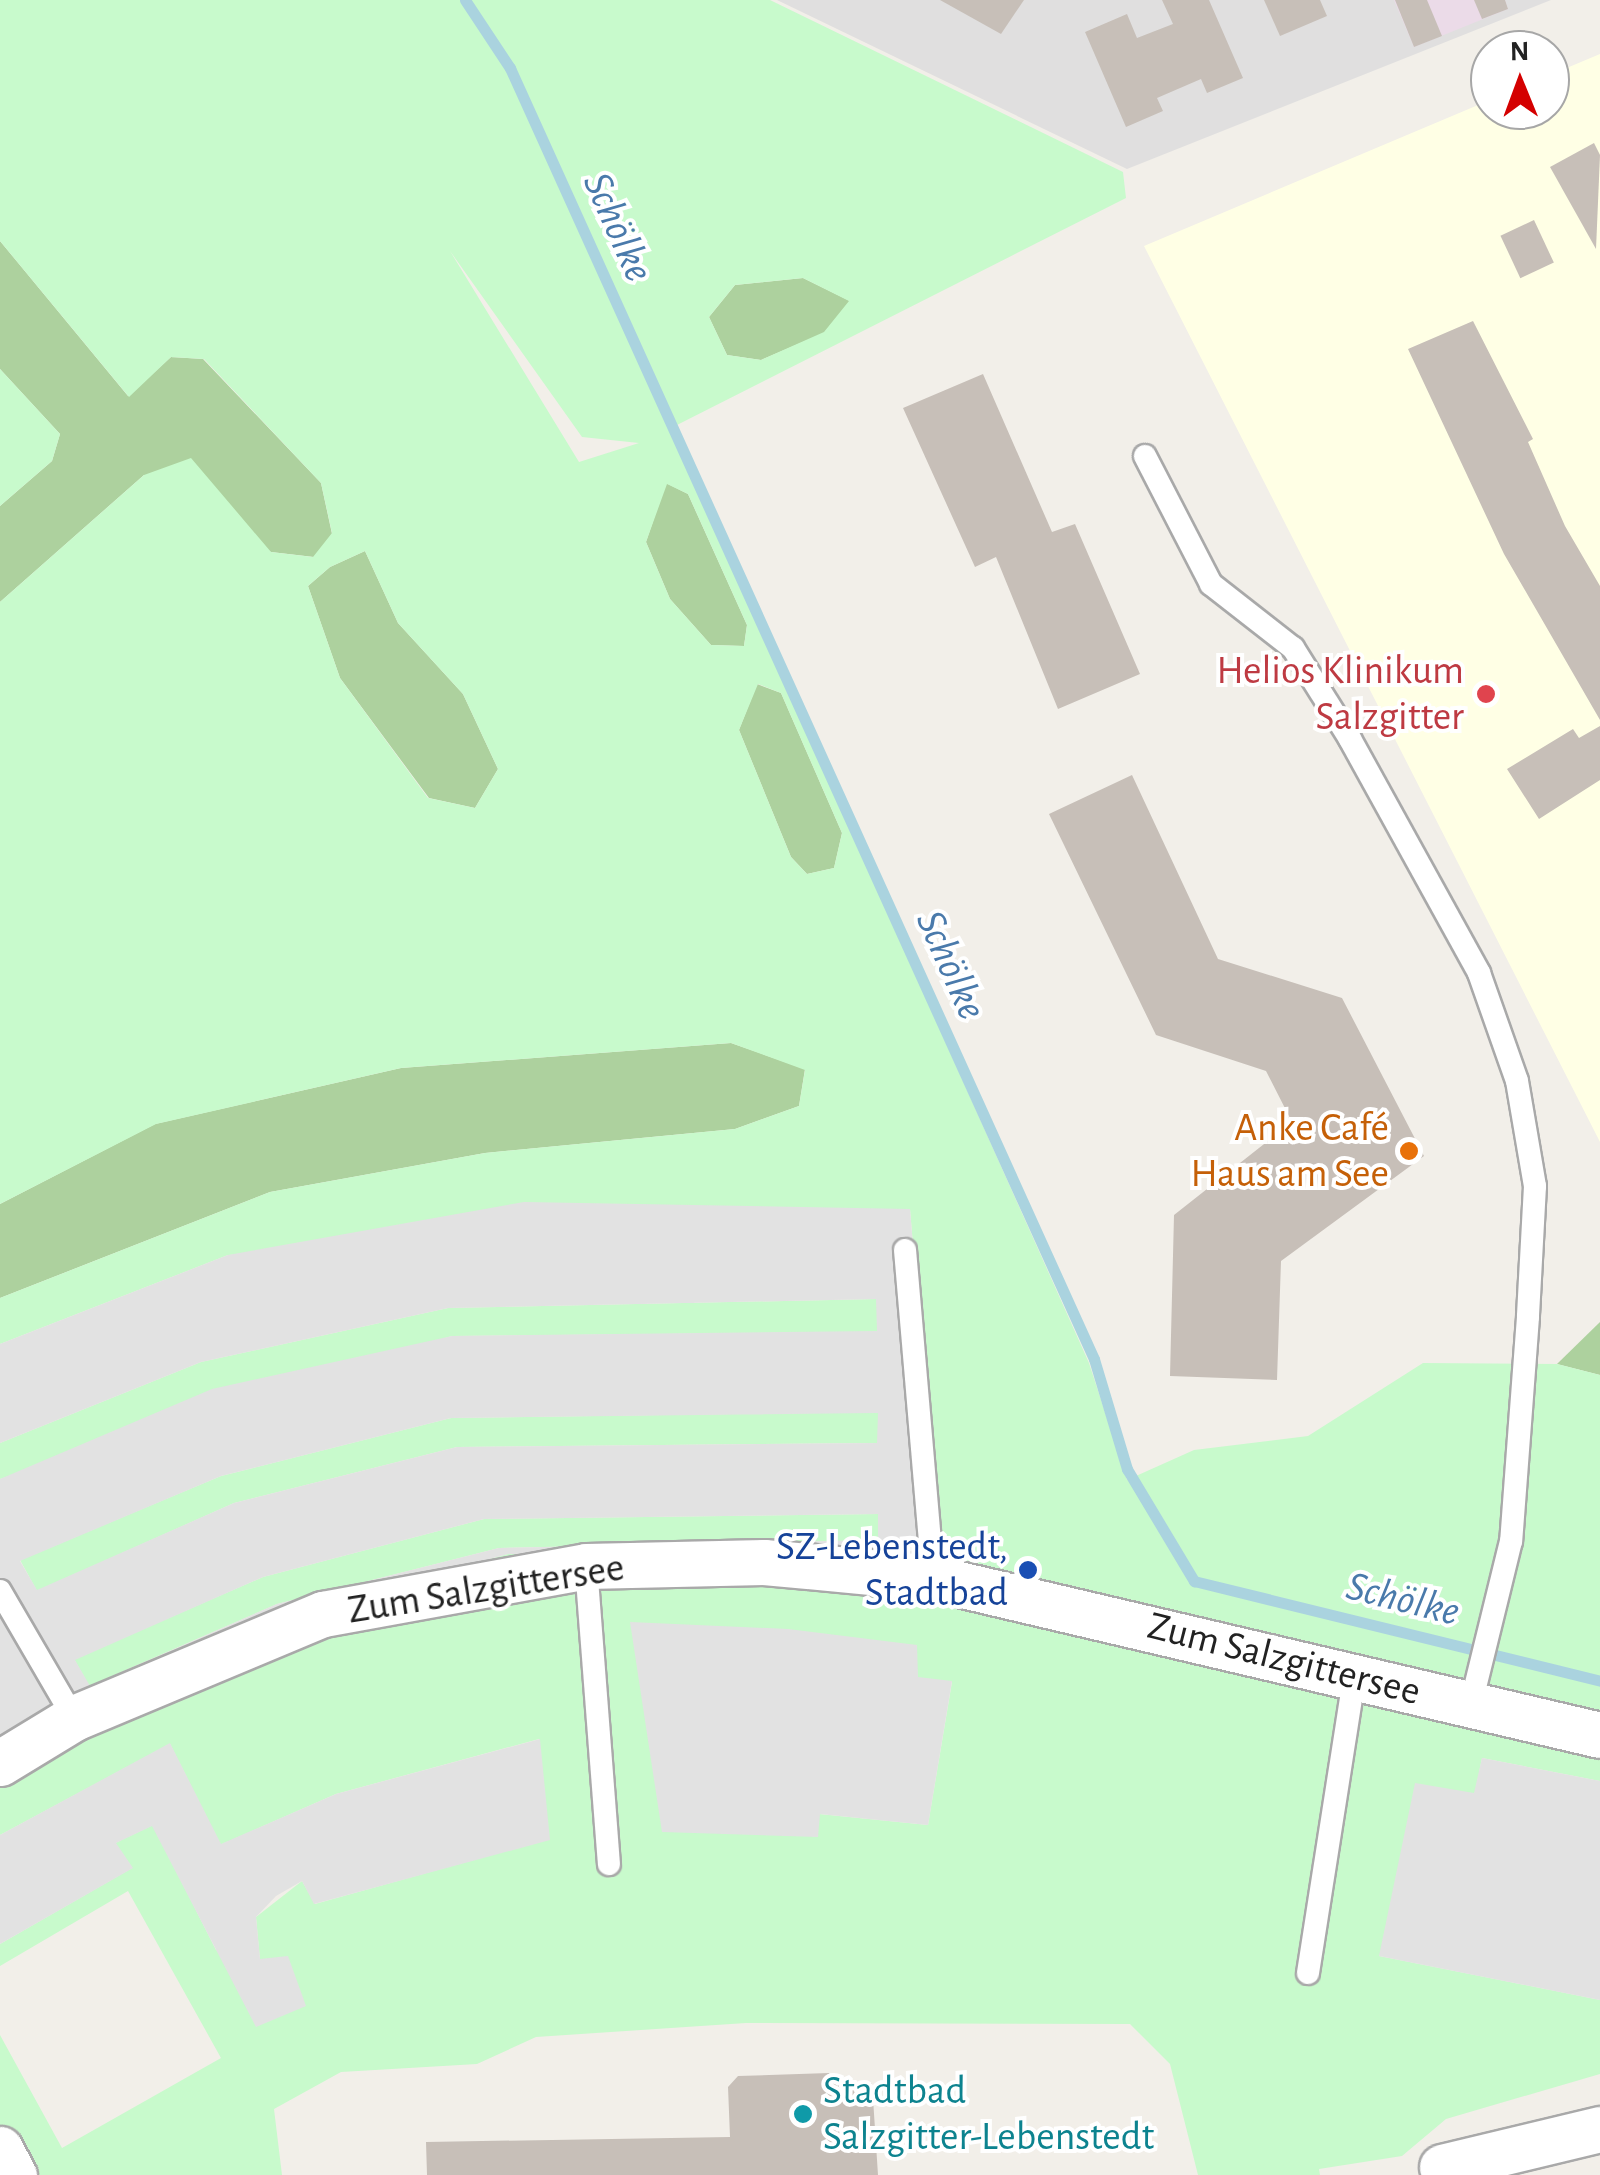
<!DOCTYPE html>
<html>
<head>
<meta charset="utf-8">
<style>
  body { margin:0 }
  #map { position:relative; width:1600px; height:2175px; overflow:hidden; background:#f2efe9; font-family:"Alegreya Sans",sans-serif }
  div>[style] { position:absolute }
  .residential>* { inset:0; background:#e0dfdf }
  .industrial>* { inset:0; background:#ebdbe8 }
  .education>* { inset:0; background:#ffffe5 }
  .forest>* { inset:0; background:#add19e }
  .park>* { inset:0; background:#c8facc }
  .parking>* { inset:0; background:#e2e2e2 }
  .stream>* { height:11px; margin:-5.5px; padding:0 5.5px; transform-origin:5.5px; border-radius:5.5px; background:#aad3df }
  .building>* { inset:0; background:#c7bfb8; transform-origin:0 0 }
  .roads { filter:drop-shadow(2px 0 #a9a9a9) drop-shadow(-2px 0 #a9a9a9) drop-shadow(0 2px #a9a9a9) drop-shadow(0 -2px #a9a9a9) }
  .lane>* { height:22px; margin:-11px; padding:0 11px; transform-origin:11px; border-radius:11px; background:#fff }
  .street>* { height:45px; margin:-22.5px; padding:0 22.5px; transform-origin:22.5px; border-radius:22.5px; background:#fff }
  .dots>* { width:28px; height:28px; translate:-50% -50%; box-sizing:border-box; border:5px solid #fff; border-radius:50% }
  span { translate:-50% -50%; white-space:nowrap; text-align:center; line-height:1.15; -webkit-text-stroke:8px #fff; paint-order:stroke }
  .health-label { font-size:40px; color:#be3a42 }
  .right { translate:-100% -50%; text-align:right }
  .food-label { font-size:40px; color:#c56008 }
  .transit-label { font-size:40px; color:#164399 }
  .street-label { font-size:40px; color:#222 }
  .culture-label { font-size:40px; color:#0d838f }
  .left { translate:0 -50%; text-align:left }
  .water-label { font-size:42px; color:#4a7aab; font-style:italic }
  .north { position:absolute; left:1470px; top:30px; width:100px; height:100px; box-sizing:border-box; background:#fff; border:2px solid #a7a7a7; border-radius:50%; rotate:359deg; font-size:28px; font-weight:700; line-height:40px; text-align:center; color:#222 }
  .north::after { content:''; display:block; margin:auto; width:35px; height:45px; background:#d40000; clip-path:polygon(50% 0,100% 100%,50% 72%,0 100%) }
</style>
</head>
<body>
<div id="map">
  <div class="residential">
    <i style="clip-path:polygon(777px 0,1551px 0,1127px 169px)"></i>
  </div>
  <div class="industrial">
    <i style="clip-path:polygon(1394px 0,1505px 0,1508px 9px,1414px 47px)"></i>
  </div>
  <div class="education">
    <i style="clip-path:polygon(1600px 54px,1600px 1142px,1144px 246px,1490px 100px,1490px 110px,1550px 110px,1550px 75px)"></i>
  </div>
  <div class="forest">
    <i style="clip-path:polygon(0 241px,128px 396px,171px 357px,203px 359px,321px 483px,332px 534px,314px 557px,271px 552px,144px 475px,0 602px,0 506px,52px 461px,60px 434px,0 369px)"></i>
    <i style="clip-path:polygon(803px 278px,850px 301px,824px 333px,761px 360px,727px 355px,709px 317px,735px 285px)"></i>
    <i style="clip-path:polygon(666px 483px,688px 494px,747px 625px,744px 646px,711px 645px,670px 599px,646px 542px)"></i>
    <i style="clip-path:polygon(365px 551px,398px 623px,463px 694px,498px 769px,475px 808px,429px 798px,340px 678px,308px 586px,330px 567px)"></i>
    <i style="clip-path:polygon(757px 684px,781px 693px,842px 833px,834px 868px,807px 874px,791px 857px,739px 730px)"></i>
    <i style="clip-path:polygon(731px 1043px,805px 1069px,799px 1106px,735px 1129px,485px 1153px,270px 1192px,0 1298px,0 1204px,155px 1124px,401px 1068px)"></i>
    <i style="clip-path:polygon(1600px 1322px,1600px 1375px,1557px 1364px)"></i>
  </div>
  <div class="park">
    <i style="clip-path:polygon(evenodd,0 0,770px 0,1123px 172px,1126px 198px,671px 428px,1089px 1363px,1127px 1480px,1194px 1450px,1308px 1436px,1423px 1363px,1557px 1364px,1600px 1375px,1600px 1781px,1482px 1758px,1475px 1793px,1379px 1956px,1600px 2000px,1600px 2074px,1446px 2119px,1402px 2156px,1319px 2169px,1320px 2175px,1198px 2175px,1170px 2064px,1130px 2024px,746px 2023px,536px 2037px,477px 2064px,341px 2072px,274px 2109px,282px 2175px,0 2175px,0 2035px,62px 2148px,221px 2058px,128px 1891px,0 1966px,0 1944px,132px 1868px,115px 1843px,153px 1825px,216px 1950px,260px 1960px,256px 1917px,302px 1881px,315px 1904px,549px 1839px,539px 1739px,336px 1794px,220px 1845px,170px 1744px,0 1835px,0 1744px,312px 1607px,508px 1554px,843px 1552px,939px 1561px,910px 1209px,228px 1255px,0 1344px,0 1298px,270px 1192px,485px 1153px,735px 1129px,799px 1106px,805px 1070px,731px 1043px,401px 1068px,156px 1124px,0 1204px,0 602px,144px 475px,191px 458px,271px 552px,313px 557px,332px 533px,321px 483px,204px 359px,171px 357px,129px 397px,0 241px,0 0,450px 251px,582px 437px,639px 443px,579px 462px,450px 251px,0 0,803px 278px,849px 301px,824px 332px,761px 360px,727px 355px,709px 317px,735px 285px,803px 278px,0 0,667px 484px,688px 494px,747px 625px,744px 646px,711px 645px,670px 599px,646px 542px,667px 484px,0 0,365px 551px,398px 623px,463px 694px,498px 769px,475px 808px,428px 798px,340px 678px,308px 586px,330px 567px,365px 551px,0 0,758px 684px,781px 693px,842px 833px,834px 868px,807px 874px,791px 857px,739px 730px,758px 684px,0 0,788px 1629px,918px 1678px,952px 1682px,928px 1825px,819px 1814px,817px 1837px,788px 1629px)"></i>
    <i style="clip-path:polygon(0 369px,60px 434px,52px 461px,0 506px)"></i>
    <i style="clip-path:polygon(877px 1299px,877px 1332px,452px 1336px,0 1479px,0 1443px,201px 1362px,448px 1308px)"></i>
    <i style="clip-path:polygon(878px 1412px,878px 1443px,457px 1447px,234px 1503px,37px 1591px,20px 1560px,221px 1476px,451px 1418px)"></i>
    <i style="clip-path:polygon(879px 1514px,879px 1540px,499px 1548px,277px 1604px,89px 1686px,74px 1659px,263px 1577px,484px 1519px)"></i>
  </div>
  <div class="parking">
    <i style="clip-path:polygon(evenodd,524px 1202px,910px 1209px,939px 1562px,843px 1552px,508px 1554px,312px 1607px,0 1744px,0 1479px,212px 1389px,452px 1336px,877px 1331px,876px 1299px,448px 1308px,201px 1362px,0 1443px,0 1344px,228px 1255px,524px 1202px,878px 1413px,877px 1443px,457px 1447px,234px 1503px,37px 1590px,20px 1561px,221px 1476px,451px 1418px,878px 1413px,524px 1202px,878px 1514px,878px 1540px,499px 1548px,277px 1604px,90px 1686px,75px 1660px,263px 1577px,484px 1519px,878px 1514px)"></i>
    <i style="clip-path:polygon(630px 1622px,788px 1629px,917px 1645px,918px 1677px,952px 1681px,928px 1825px,820px 1814px,818px 1837px,662px 1832px)"></i>
    <i style="clip-path:polygon(540px 1739px,550px 1840px,314px 1904px,302px 1881px,276px 1896px,256px 1917px,260px 1959px,288px 1956px,306px 2006px,256px 2027px,152px 1826px,116px 1843px,133px 1868px,0 1944px,0 1835px,170px 1743px,221px 1844px,336px 1794px)"></i>
    <i style="clip-path:polygon(1482px 1758px,1600px 1781px,1600px 2000px,1379px 1956px,1415px 1783px,1474px 1793px)"></i>
  </div>
  <div class="stream">
    <i style="left:465px;top:0;width:82px;rotate:56.5deg"></i>
    <i style="left:510px;top:68px;width:1417px;rotate:65.66deg"></i>
    <i style="left:1094px;top:1359px;width:115px;rotate:73.3deg"></i>
    <i style="left:1127px;top:1469px;width:131px;rotate:59.1deg"></i>
    <i style="left:1194px;top:1581px;width:418px;rotate:13.8deg"></i>
  </div>
  <div class="building">
    <i style="clip-path:polygon(940px 0,1024px 0,1001px 34px)"></i>
    <i style="clip-path:polygon(1162px 0,1209px 0,1243px 78px,1207px 93px,1201px 79px,1157px 98px,1163px 111px,1126px 127px,1085px 32px,1127px 14px,1137px 38px,1173px 24px)"></i>
    <i style="clip-path:polygon(1264px 0,1320px 0,1327px 16px,1280px 36px)"></i>
    <i style="clip-path:polygon(1395px 0,1427px 0,1442px 36px,1414px 47px)"></i>
    <i style="clip-path:polygon(1474px 0,1505px 0,1508px 9px,1482px 19px)"></i>
    <i style="clip-path:polygon(1594px 143px,1600px 155px,1596px 249px,1550px 167px)"></i>
    <i style="left:1534px;top:220px;width:47px;height:37px;rotate:65deg"></i>
    <i style="clip-path:polygon(1473px 321px,1533px 439px,1528px 442px,1565px 526px,1600px 586px,1600px 720px,1504px 554px,1408px 349px)"></i>
    <i style="clip-path:polygon(983px 374px,1052px 532px,1075px 524px,1140px 674px,1058px 709px,996px 557px,975px 567px,903px 408px)"></i>
    <i style="clip-path:polygon(1600px 726px,1600px 780px,1539px 819px,1507px 769px,1573px 729px,1579px 738px)"></i>
    <i style="clip-path:polygon(1132px 775px,1218px 959px,1342px 998px,1424px 1156px,1281px 1261px,1277px 1380px,1170px 1376px,1174px 1215px,1292px 1122px,1266px 1071px,1156px 1035px,1049px 814px)"></i>
    <i style="clip-path:polygon(829px 2073px,835px 2084px,872px 2083px,878px 2175px,427px 2175px,426px 2142px,730px 2137px,728px 2087px,738px 2076px)"></i>
  </div>
  <div class="roads">
    <div class="lane">
      <i style="left:1145px;top:456px;width:144px;rotate:62.7deg"></i>
      <i style="left:1211px;top:584px;width:104px;rotate:38deg"></i>
      <i style="left:1293px;top:648px;width:107px;rotate:57.9deg"></i>
      <i style="left:1350px;top:739px;width:267px;rotate:61.1deg"></i>
      <i style="left:1479px;top:973px;width:114px;rotate:70.6deg"></i>
      <i style="left:1517px;top:1081px;width:107px;rotate:80.3deg"></i>
      <i style="left:1535px;top:1186px;width:131px;rotate:93.1deg"></i>
      <i style="left:1528px;top:1317px;width:225px;rotate:94.3deg"></i>
      <i style="left:1511px;top:1541px;width:168px;rotate:103.8deg"></i>
      <i style="left:905px;top:1250px;width:329px;rotate:85.1deg"></i>
      <i style="left:586px;top:1566px;width:299px;rotate:85.6deg"></i>
      <i style="left:0;top:1591px;width:147px;rotate:59.8deg"></i>
      <i style="left:1308px;top:1973px;width:298px;rotate:-81.1deg"></i>
    </div>
    <div class="street">
      <i style="left:0;top:1763px;width:87px;rotate:-31.3deg"></i>
      <i style="left:74px;top:1718px;width:270px;rotate:-22.7deg"></i>
      <i style="left:323px;top:1614px;width:267px;rotate:-10.3deg"></i>
      <i style="left:586px;top:1566px;width:178px;rotate:-1.3deg"></i>
      <i style="left:764px;top:1562px;width:170px;rotate:5.4deg"></i>
      <i style="left:933px;top:1578px;width:685px;rotate:13.25deg"></i>
      <i style="left:0;top:2149px;width:30px;rotate:62deg"></i>
      <i style="left:1442px;top:2167px;width:163px;rotate:-13.5deg"></i>
    </div>
  </div>
  <div class="dots">
    <i style="left:1486px;top:694px;background:#e0444e"></i>
    <i style="left:1409px;top:1151px;background:#e8710a"></i>
    <i style="left:1028px;top:1570px;background:#1a4fb4"></i>
    <i style="left:803px;top:2114px;background:#0f9aa8"></i>
  </div>
  <div class="health-label">
    <span class="right" style="left:1464px;top:694px">Helios Klinikum<br>Salzgitter</span>
  </div>
  <div class="food-label">
    <span class="right" style="left:1389px;top:1151px">Anke Café<br>Haus am See</span>
  </div>
  <div class="transit-label">
    <span class="right" style="left:1008px;top:1570px">SZ-Lebenstedt,<br>Stadtbad</span>
  </div>
  <div class="street-label">
    <span style="left:486px;top:1589px;rotate:-9deg">Zum Salzgittersee</span>
    <span style="left:1284px;top:1659px;rotate:14deg">Zum Salzgittersee</span>
  </div>
  <div class="culture-label">
    <span class="left" style="left:823px;top:2114px">Stadtbad<br>Salzgitter-Lebenstedt</span>
  </div>
  <div class="water-label">
    <span style="left:618px;top:227px;rotate:66deg">Schölke</span>
    <span style="left:951px;top:965px;rotate:66deg">Schölke</span>
    <span style="left:1403px;top:1599px;rotate:14deg">Schölke</span>
  </div>
  <div class="north">N</div>
</div>
</body>
</html>
